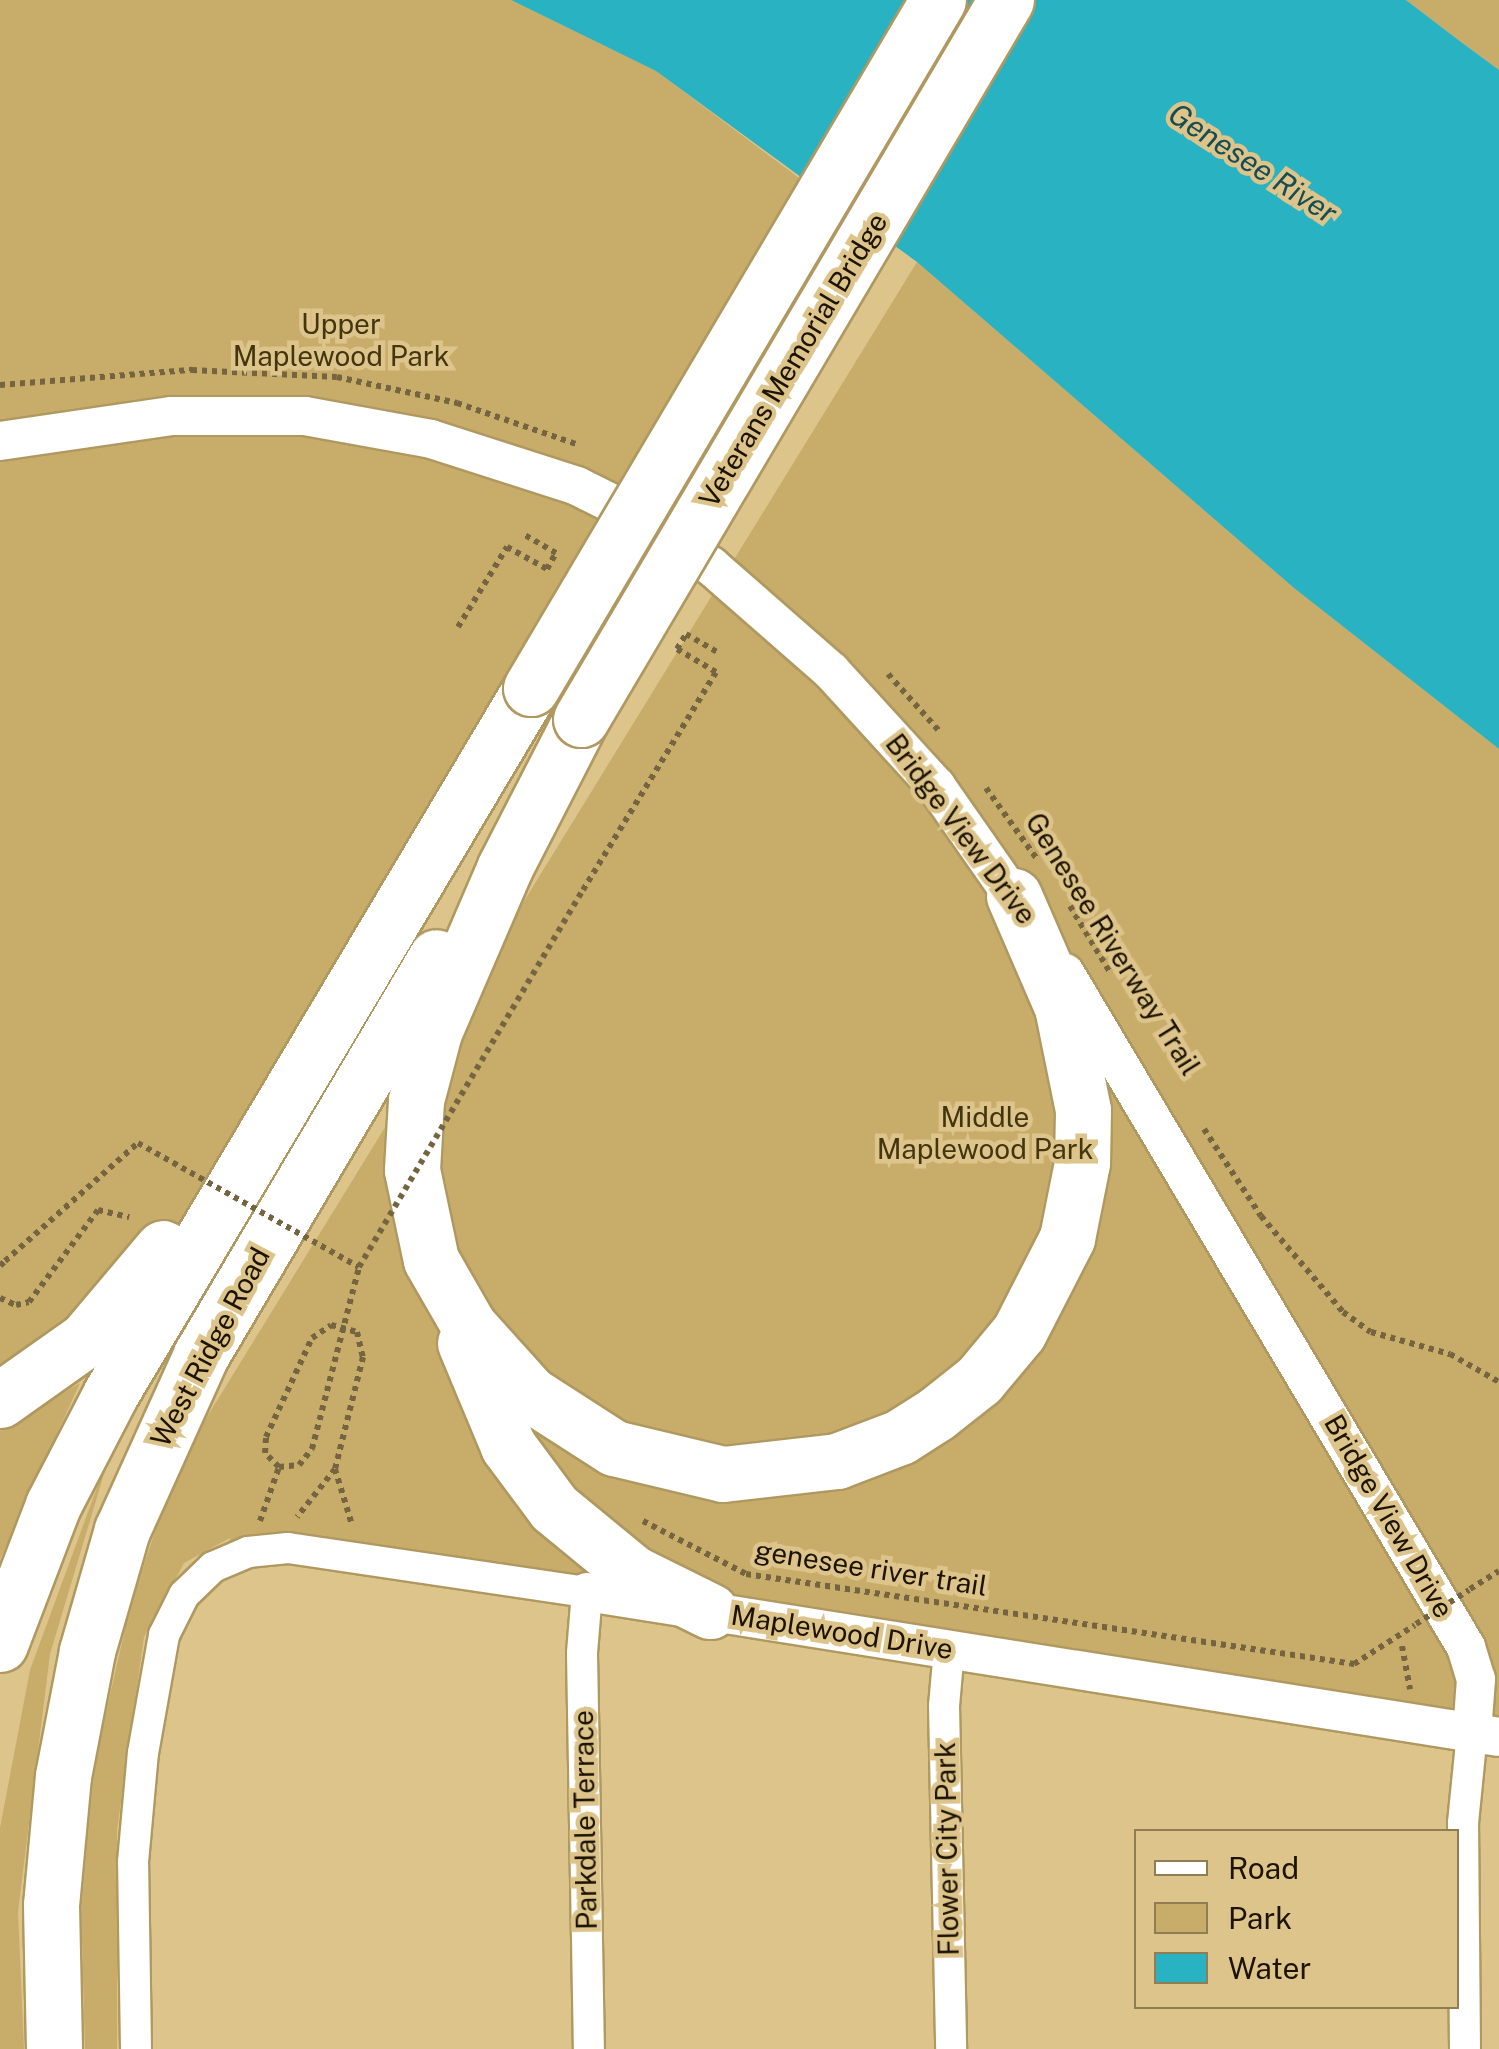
<!DOCTYPE html>
<html>
<head>
<meta charset="utf-8">
<style>
  body { margin:0 }
  #map { position:relative; width:1499px; height:2049px; overflow:hidden; background:#ddc48b; font-family:"Public Sans",sans-serif }
  div>[style] { position:absolute }
  .green>* { inset:0; background:#c8ac6a }
  .water>* { inset:0; background:#29b2c2 }
  .path>* { height:6px; margin-top:-3px; transform-origin:0; background:repeating-linear-gradient(90deg,#74643f 0 5px,transparent 0 10px) }
  .roads { filter:drop-shadow(2px 0 #b09960) drop-shadow(-2px 0 #b09960) drop-shadow(0 2px #b09960) drop-shadow(0 -2px #b09960) }
  .minor>* { height:30px; margin:-15px; padding:0 15px; transform-origin:15px; border-radius:15px; background:#fff }
  .tertiary>* { height:38px; margin:-19px; padding:0 19px; transform-origin:19px; border-radius:19px; background:#fff }
  .motorway>* { height:55px; margin:-27.5px; padding:0 27.5px; transform-origin:27.5px; border-radius:27.5px; background:#fff }
  .path-bridge>* { height:6px; margin-top:-3px; transform-origin:0; background:repeating-linear-gradient(90deg,#74643f 0 5px,transparent 0 10px) }
  .bridges { filter:drop-shadow(2px 0 #b09960) drop-shadow(-2px 0 #b09960) drop-shadow(0 2px #b09960) drop-shadow(0 -2px #b09960) }
  .motorway-bridge>* { height:55px; margin:-27.5px; padding:0 27.5px; transform-origin:27.5px; border-radius:27.5px; background:#fff }
  span { translate:-50% -50%; white-space:nowrap; text-align:center; line-height:1.15; -webkit-text-stroke:9px #ddc48b; paint-order:stroke }
  .park-label { font-size:28px; color:#43350f }
  .street-label { font-size:28px; color:#1c1300 }
  .water-label { font-size:30px; color:#164d54; font-style:italic }
  .legend { position:absolute; left:1134px; top:1829px; width:325px; height:180px; box-sizing:border-box; background:#ddc48b; border:2px solid #907d53; margin:0; padding:12px 18px; list-style:none; font-size:30px; color:#1c1300 }
  .legend li { display:flex; align-items:center; gap:20px; height:50px }
  .legend b { width:50px; border:2px solid #907d53 }
</style>
</head>
<body>
<div id="map">
  <div class="green">
    <i style="clip-path:polygon(0 0,511px 0,656px 71px,822px 195px,266px 1106px,153px 1262px,0 1400px)"></i>
    <i style="clip-path:polygon(1406px 0,1499px 0,1499px 70px,1457px 39px)"></i>
    <i style="clip-path:polygon(917px 262px,1294px 588px,1499px 749px,1499px 1737px,302px 1549px,224px 1560px,230px 1538px,184px 1563px,144px 1637px,117px 1830px,117px 2049px,85px 2049px,81px 1910px,94px 1766px,130px 1607px,169px 1489px,194px 1438px)"></i>
    <i style="clip-path:polygon(80px 1383px,0 1559px,0 1430px)"></i>
    <i style="clip-path:polygon(113px 1444px,50px 1654px,18px 1912px,24px 2049px,0 2049px,0 1828px,30px 1670px)"></i>
  </div>
  <div class="water">
    <i style="clip-path:polygon(511px 0,1406px 0,1457px 39px,1499px 70px,1499px 749px,1294px 588px,917px 262px,656px 71px)"></i>
  </div>
  <div class="path">
    <i style="left:0;top:385px;width:193px;rotate:-4.5deg"></i>
    <i style="left:192px;top:370px;width:145px;rotate:2.8deg"></i>
    <i style="left:337px;top:377px;width:123px;rotate:12.2deg"></i>
    <i style="left:457px;top:403px;width:129px;rotate:19deg"></i>
    <i style="left:458px;top:627px;width:94px;rotate:-58.5deg"></i>
    <i style="left:507px;top:547px;width:46px;rotate:28.8deg"></i>
    <i style="left:547px;top:569px;width:18px;rotate:-61deg"></i>
    <i style="left:556px;top:553px;width:38px;rotate:-150deg"></i>
    <i style="left:888px;top:674px;width:78px;rotate:48.1deg"></i>
    <i style="left:986px;top:788px;width:87px;rotate:54.3deg"></i>
    <i style="left:583px;top:890px;width:255px;rotate:-58.6deg"></i>
    <i style="left:716px;top:672px;width:45px;rotate:-149.5deg"></i>
    <i style="left:677px;top:649px;width:17px;rotate:-59deg"></i>
    <i style="left:686px;top:634px;width:36px;rotate:30deg"></i>
    <i style="left:1070px;top:906px;width:77px;rotate:58.8deg"></i>
    <i style="left:1204px;top:1129px;width:104px;rotate:56.8deg"></i>
    <i style="left:1261px;top:1216px;width:126px;rotate:49.5deg"></i>
    <i style="left:1343px;top:1312px;width:34px;rotate:36deg"></i>
    <i style="left:1371px;top:1332px;width:82px;rotate:15.6deg"></i>
    <i style="left:1450px;top:1354px;width:56px;rotate:29.7deg"></i>
    <i style="left:0;top:1266px;width:7px;rotate:-45deg"></i>
    <i style="left:0;top:1298px;width:17px;rotate:24deg"></i>
    <i style="left:16px;top:1305px;width:13px;rotate:-13deg"></i>
    <i style="left:29px;top:1302px;width:115px;rotate:-53.1deg"></i>
    <i style="left:98px;top:1210px;width:32px;rotate:13deg"></i>
    <i style="left:279px;top:1467px;width:20px;rotate:-135deg"></i>
    <i style="left:265px;top:1453px;width:16px;rotate:-86deg"></i>
    <i style="left:266px;top:1437px;width:109px;rotate:-65.1deg"></i>
    <i style="left:312px;top:1338px;width:23px;rotate:-34deg"></i>
    <i style="left:331px;top:1325px;width:27px;rotate:15deg"></i>
    <i style="left:357px;top:1332px;width:26px;rotate:77deg"></i>
    <i style="left:363px;top:1357px;width:115px;rotate:104deg"></i>
    <i style="left:335px;top:1469px;width:61px;rotate:128.4deg"></i>
    <i style="left:335px;top:1469px;width:59px;rotate:73.1deg"></i>
    <i style="left:260px;top:1521px;width:57px;rotate:-70.6deg"></i>
    <i style="left:279px;top:1467px;width:20px;rotate:-6deg"></i>
    <i style="left:299px;top:1465px;width:21px;rotate:-51deg"></i>
    <i style="left:643px;top:1521px;width:116px;rotate:27.2deg"></i>
    <i style="left:746px;top:1574px;width:615px;rotate:8.42deg"></i>
    <i style="left:1354px;top:1664px;width:72px;rotate:-32.6deg"></i>
    <i style="left:1470px;top:1589px;width:34px;rotate:-32deg"></i>
    <i style="left:1402px;top:1646px;width:44px;rotate:79.5deg"></i>
  </div>
  <div class="roads">
    <div class="minor">
      <i style="left:949px;top:1649px;width:57px;rotate:95deg"></i>
      <i style="left:944px;top:1706px;width:343px;rotate:88.8deg"></i>
      <i style="left:136px;top:2049px;width:187px;rotate:-90.9deg"></i>
      <i style="left:133px;top:1862px;width:109px;rotate:-84.8deg"></i>
      <i style="left:143px;top:1753px;width:120px;rotate:-79.9deg"></i>
      <i style="left:164px;top:1635px;width:45px;rotate:-63.4deg"></i>
      <i style="left:184px;top:1595px;width:40px;rotate:-44deg"></i>
      <i style="left:213px;top:1567px;width:38px;rotate:-23deg"></i>
      <i style="left:248px;top:1552px;width:40px;rotate:-5.7deg"></i>
      <i style="left:288px;top:1548px;width:302px;rotate:8.4deg"></i>
      <i style="left:587px;top:1592px;width:61px;rotate:94.7deg"></i>
      <i style="left:582px;top:1653px;width:396px;rotate:89deg"></i>
      <i style="left:1465px;top:2049px;width:226px;rotate:-90.5deg"></i>
      <i style="left:1463px;top:1823px;width:90px;rotate:-84.3deg"></i>
    </div>
    <div class="tertiary">
      <i style="left:0;top:441px;width:174px;rotate:-8.3deg"></i>
      <i style="left:172px;top:416px;width:133px"></i>
      <i style="left:305px;top:416px;width:128px;rotate:10.3deg"></i>
      <i style="left:431px;top:439px;width:153px;rotate:17.8deg"></i>
      <i style="left:577px;top:486px;width:65px;rotate:26.6deg"></i>
      <i style="left:635px;top:515px;width:92px;rotate:33.9deg"></i>
      <i style="left:711px;top:566px;width:159px;rotate:41.2deg"></i>
      <i style="left:831px;top:671px;width:156px;rotate:47.6deg"></i>
      <i style="left:936px;top:786px;width:157px;rotate:55.1deg"></i>
      <i style="left:1065px;top:973px;width:784px;rotate:59.25deg"></i>
      <i style="left:1466px;top:1647px;width:34px;rotate:73deg"></i>
      <i style="left:1476px;top:1679px;width:54px;rotate:94.2deg"></i>
      <i style="left:587px;top:1592px;width:923px;rotate:9.03deg"></i>
    </div>
    <div class="motorway">
      <i style="left:581px;top:719px;width:166px;rotate:117.2deg"></i>
      <i style="left:505px;top:867px;width:180px;rotate:113.3deg"></i>
      <i style="left:434px;top:1032px;width:70px;rotate:104.8deg"></i>
      <i style="left:416px;top:1100px;width:70px;rotate:93.3deg"></i>
      <i style="left:412px;top:1170px;width:92px;rotate:78.1deg"></i>
      <i style="left:431px;top:1260px;width:76px;rotate:60.1deg"></i>
      <i style="left:469px;top:1326px;width:91px;rotate:48.1deg"></i>
      <i style="left:530px;top:1394px;width:100px;rotate:32.7deg"></i>
      <i style="left:614px;top:1448px;width:112px;rotate:13.4deg"></i>
      <i style="left:723px;top:1474px;width:115px;rotate:-6.5deg"></i>
      <i style="left:837px;top:1461px;width:67px;rotate:-20.9deg"></i>
      <i style="left:900px;top:1437px;width:43px;rotate:-32.6deg"></i>
      <i style="left:936px;top:1414px;width:55px;rotate:-38.3deg"></i>
      <i style="left:979px;top:1380px;width:62px;rotate:-50.2deg"></i>
      <i style="left:1019px;top:1332px;width:106px;rotate:-62.9deg"></i>
      <i style="left:1067px;top:1238px;width:76px;rotate:-78.7deg"></i>
      <i style="left:1082px;top:1163px;width:53px;rotate:-88.9deg"></i>
      <i style="left:1083px;top:1110px;width:105px;rotate:-101.5deg"></i>
      <i style="left:1062px;top:1007px;width:121px;rotate:-113.4deg"></i>
      <i style="left:465px;top:1343px;width:112px;rotate:67.3deg"></i>
      <i style="left:508px;top:1446px;width:77px;rotate:53.4deg"></i>
      <i style="left:554px;top:1508px;width:102px;rotate:39.4deg"></i>
      <i style="left:633px;top:1573px;width:86px;rotate:26.3deg"></i>
      <i style="left:0;top:1400px;width:105px;rotate:-35.3deg"></i>
      <i style="left:86px;top:1339px;width:119px;rotate:-49.8deg"></i>
      <i style="left:0;top:1644px;width:149px;rotate:-69.1deg"></i>
      <i style="left:53px;top:1505px;width:126px;rotate:-62.6deg"></i>
      <i style="left:111px;top:1393px;width:821px;rotate:-59.22deg"></i>
      <i style="left:54px;top:2049px;width:144px;rotate:-91.2deg"></i>
      <i style="left:51px;top:1905px;width:130px;rotate:-84.7deg"></i>
      <i style="left:63px;top:1776px;width:127px;rotate:-79.1deg"></i>
      <i style="left:87px;top:1651px;width:126px;rotate:-73.9deg"></i>
      <i style="left:122px;top:1530px;width:192px;rotate:-65.7deg"></i>
      <i style="left:201px;top:1355px;width:462px;rotate:-59.4deg"></i>
    </div>
  </div>
  <div class="path-bridge">
    <i style="left:5px;top:1261px;width:178px;rotate:-41.6deg"></i>
    <i style="left:138px;top:1143px;width:253px;rotate:29.3deg"></i>
    <i style="left:312px;top:1449px;width:188px;rotate:-75.5deg"></i>
    <i style="left:359px;top:1267px;width:439px;rotate:-59.3deg"></i>
    <i style="left:1416px;top:1624px;width:63px;rotate:-32.7deg"></i>
  </div>
  <div class="bridges">
    <div class="motorway-bridge">
      <i style="left:531px;top:688px;width:799px;rotate:-59.39deg"></i>
      <i style="left:581px;top:719px;width:835px;rotate:-59.41deg"></i>
    </div>
  </div>
  <div class="park-label">
    <span style="left:341px;top:340px">Upper<br>Maplewood Park</span>
    <span style="left:985px;top:1133px">Middle<br>Maplewood Park</span>
  </div>
  <div class="street-label">
    <span style="left:793px;top:360px;rotate:-59deg">Veterans Memorial Bridge</span>
    <span style="left:961px;top:829px;rotate:53deg">Bridge View Drive</span>
    <span style="left:1113px;top:944px;rotate:58deg">Genesee Riverway Trail</span>
    <span style="left:210px;top:1347px;rotate:-62deg">West Ridge Road</span>
    <span style="left:1389px;top:1516px;rotate:60deg">Bridge View Drive</span>
    <span style="left:871px;top:1568px;rotate:9deg">genesee river trail</span>
    <span style="left:842px;top:1632px;rotate:9deg">Maplewood Drive</span>
    <span style="left:585px;top:1820px;rotate:-91deg">Parkdale Terrace</span>
    <span style="left:947px;top:1849px;rotate:-91deg">Flower City Park</span>
  </div>
  <div class="water-label">
    <span style="left:1253px;top:163px;rotate:33deg">Genesee River</span>
  </div>
  <ul class="legend">
  <li><b style="height:12px;background:#fff"></b>Road</li>
  <li><b style="height:28px;background:#c8ac6a"></b>Park</li>
  <li><b style="height:28px;background:#29b2c2"></b>Water</li>
  </ul>
</div>
</body>
</html>
